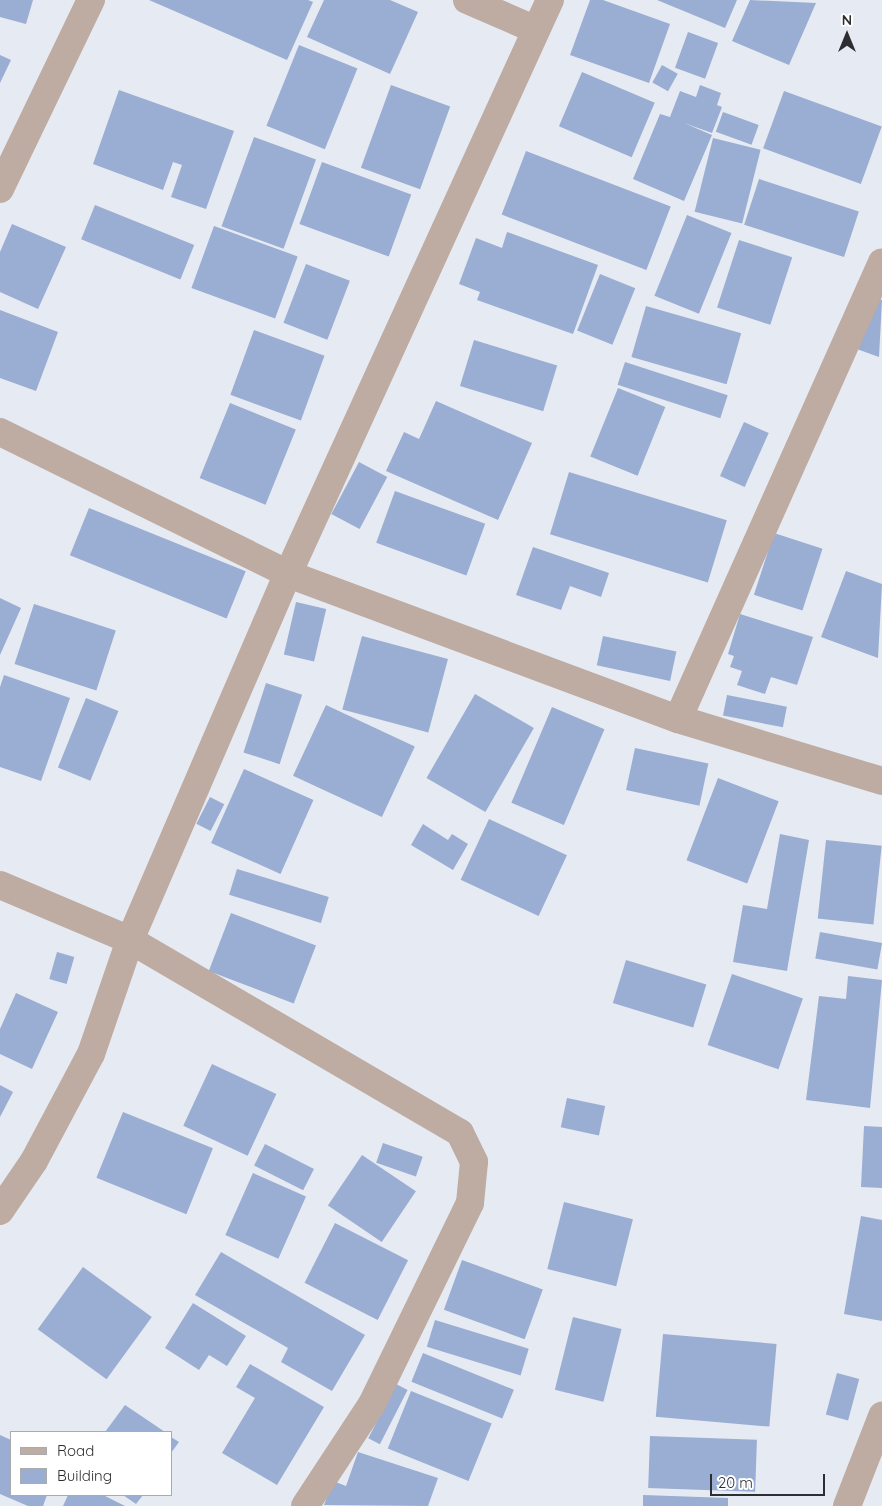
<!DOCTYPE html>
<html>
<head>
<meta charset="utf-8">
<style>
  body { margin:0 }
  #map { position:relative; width:882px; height:1506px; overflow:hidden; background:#e6eaf2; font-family:Quicksand,sans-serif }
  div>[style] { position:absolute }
  .building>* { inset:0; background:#9aadd2; transform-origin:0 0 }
  .minor>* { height:28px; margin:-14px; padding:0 14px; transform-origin:14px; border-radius:14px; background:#beaba2 }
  span { translate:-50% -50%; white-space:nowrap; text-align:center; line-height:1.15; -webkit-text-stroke:5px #fff; paint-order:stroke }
  .legend { position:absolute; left:10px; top:1431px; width:162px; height:65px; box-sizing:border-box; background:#fff; border:1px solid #ababad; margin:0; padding:6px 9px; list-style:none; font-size:15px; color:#2d2e31 }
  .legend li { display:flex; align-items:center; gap:10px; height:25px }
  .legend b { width:25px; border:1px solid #ababad }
  .north { position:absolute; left:822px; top:10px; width:50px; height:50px; -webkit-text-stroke:4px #fff; paint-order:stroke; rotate:0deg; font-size:14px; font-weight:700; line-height:20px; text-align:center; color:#2d2e31 }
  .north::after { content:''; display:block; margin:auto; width:18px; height:22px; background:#2d2e31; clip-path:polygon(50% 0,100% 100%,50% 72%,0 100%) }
  .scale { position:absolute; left:710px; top:1474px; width:115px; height:22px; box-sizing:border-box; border:2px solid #2d2e31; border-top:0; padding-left:6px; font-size:15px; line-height:18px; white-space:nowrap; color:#2d2e31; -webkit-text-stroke:4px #fff; paint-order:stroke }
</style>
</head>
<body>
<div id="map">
  <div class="building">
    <i style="clip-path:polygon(0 0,33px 0,26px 24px,0 17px)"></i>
    <i style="clip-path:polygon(149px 0,308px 0,313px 2px,287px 60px)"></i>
    <i style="clip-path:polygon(324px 0,390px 0,418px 12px,390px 74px,307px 37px)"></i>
    <i style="clip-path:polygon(590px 0,603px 0,670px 24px,649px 83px,570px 55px)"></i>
    <i style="clip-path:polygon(657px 0,737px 0,725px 28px)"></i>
    <i style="clip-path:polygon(750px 0,816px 3px,789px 65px,732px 41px)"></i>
    <i style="left:688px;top:32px;width:32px;height:38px;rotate:20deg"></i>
    <i style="left:299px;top:45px;width:63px;height:87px;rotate:22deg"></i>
    <i style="clip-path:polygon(0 55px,11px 60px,0 83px)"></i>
    <i style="left:662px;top:65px;width:18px;height:20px;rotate:29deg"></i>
    <i style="left:582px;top:72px;width:79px;height:59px;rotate:23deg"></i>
    <i style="left:391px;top:85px;width:63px;height:88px;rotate:20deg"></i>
    <i style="clip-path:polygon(700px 85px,721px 93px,717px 105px,722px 107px,712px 133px,684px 123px,712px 135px,684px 201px,633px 179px,660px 114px,670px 117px,680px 91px,696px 97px)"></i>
    <i style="clip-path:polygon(119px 90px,234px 131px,206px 209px,171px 197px,182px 165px,173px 162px,163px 190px,93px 164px)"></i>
    <i style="left:784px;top:91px;width:104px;height:61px;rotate:20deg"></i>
    <i style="left:723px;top:112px;width:38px;height:21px;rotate:20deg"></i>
    <i style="left:254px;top:137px;width:66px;height:95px;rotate:20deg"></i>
    <i style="left:713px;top:138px;width:49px;height:76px;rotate:14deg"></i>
    <i style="left:526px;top:151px;width:155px;height:68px;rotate:21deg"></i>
    <i style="left:322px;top:162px;width:95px;height:66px;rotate:20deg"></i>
    <i style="left:759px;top:179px;width:105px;height:48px;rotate:18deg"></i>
    <i style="left:95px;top:205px;width:107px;height:37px;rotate:22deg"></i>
    <i style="left:687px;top:215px;width:48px;height:87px;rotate:22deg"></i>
    <i style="clip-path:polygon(12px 224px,66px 247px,38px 309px,0 292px,0 252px)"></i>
    <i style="left:214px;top:226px;width:89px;height:66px;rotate:20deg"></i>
    <i style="clip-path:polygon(507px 232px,598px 265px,573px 334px,477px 300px,480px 292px,459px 284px,476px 238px,502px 248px)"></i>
    <i style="left:739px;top:240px;width:56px;height:71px;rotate:18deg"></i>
    <i style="left:306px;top:264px;width:47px;height:63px;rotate:21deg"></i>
    <i style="left:600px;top:274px;width:38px;height:61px;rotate:22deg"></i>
    <i style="clip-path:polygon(873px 297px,882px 300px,879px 357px,854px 348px)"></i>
    <i style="left:646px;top:306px;width:99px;height:53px;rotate:16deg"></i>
    <i style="clip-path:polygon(0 310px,58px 332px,36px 391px,0 378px)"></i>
    <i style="left:254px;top:330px;width:75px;height:69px;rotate:20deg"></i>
    <i style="left:474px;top:340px;width:87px;height:48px;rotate:17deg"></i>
    <i style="left:625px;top:362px;width:108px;height:24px;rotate:18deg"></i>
    <i style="left:618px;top:388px;width:51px;height:74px;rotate:22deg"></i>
    <i style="clip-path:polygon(436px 401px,532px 443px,498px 520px,386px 471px,404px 432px,419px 439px)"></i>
    <i style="left:230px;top:403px;width:71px;height:81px;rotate:22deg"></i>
    <i style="left:744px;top:422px;width:27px;height:59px;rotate:24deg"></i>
    <i style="left:359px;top:462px;width:32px;height:59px;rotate:28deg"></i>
    <i style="left:569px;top:472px;width:165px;height:65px;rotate:17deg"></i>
    <i style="left:395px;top:491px;width:96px;height:55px;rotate:20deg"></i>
    <i style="left:89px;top:508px;width:169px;height:51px;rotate:22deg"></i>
    <i style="left:774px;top:533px;width:51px;height:65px;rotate:18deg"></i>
    <i style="clip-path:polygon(533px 547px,609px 573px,601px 597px,570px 586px,561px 610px,516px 595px)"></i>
    <i style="clip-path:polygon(846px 571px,882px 584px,878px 658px,821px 637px)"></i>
    <i style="clip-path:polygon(0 598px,21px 608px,0 655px)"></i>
    <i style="left:296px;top:602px;width:31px;height:54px;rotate:13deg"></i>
    <i style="left:34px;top:604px;width:86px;height:63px;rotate:18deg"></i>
    <i style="clip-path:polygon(740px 614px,813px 637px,797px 685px,771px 677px,765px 694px,737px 685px,742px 671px,730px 667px,734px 656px,728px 654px)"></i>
    <i style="left:362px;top:636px;width:89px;height:76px;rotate:15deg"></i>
    <i style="left:603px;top:636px;width:75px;height:30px;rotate:12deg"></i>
    <i style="clip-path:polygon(4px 675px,70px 698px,41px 781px,0 767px,0 687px)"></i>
    <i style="left:266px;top:683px;width:38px;height:73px;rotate:18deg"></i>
    <i style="left:475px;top:694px;width:68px;height:97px;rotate:30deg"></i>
    <i style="left:727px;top:695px;width:61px;height:21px;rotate:11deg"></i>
    <i style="left:86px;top:698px;width:35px;height:75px;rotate:22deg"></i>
    <i style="left:326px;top:705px;width:98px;height:78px;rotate:25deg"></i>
    <i style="left:552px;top:707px;width:57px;height:104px;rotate:23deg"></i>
    <i style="left:635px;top:748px;width:75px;height:43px;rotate:12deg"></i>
    <i style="left:244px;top:769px;width:76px;height:81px;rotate:24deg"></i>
    <i style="left:718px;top:778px;width:65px;height:88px;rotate:21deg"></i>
    <i style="left:210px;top:797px;width:16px;height:30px;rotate:27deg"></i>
    <i style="left:489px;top:819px;width:86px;height:67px;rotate:25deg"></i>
    <i style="clip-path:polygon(423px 824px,448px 840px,452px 834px,468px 844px,453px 870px,411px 845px)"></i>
    <i style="clip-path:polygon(780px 834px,809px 840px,787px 971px,733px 962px,743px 905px,767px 909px)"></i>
    <i style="left:826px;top:840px;width:56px;height:79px;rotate:6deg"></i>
    <i style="left:237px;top:869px;width:96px;height:27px;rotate:17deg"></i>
    <i style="left:231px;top:913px;width:91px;height:62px;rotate:21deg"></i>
    <i style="left:820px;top:932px;width:63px;height:27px;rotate:10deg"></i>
    <i style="left:57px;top:952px;width:18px;height:28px;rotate:16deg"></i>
    <i style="left:626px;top:960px;width:84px;height:45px;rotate:17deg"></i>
    <i style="left:732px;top:974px;width:75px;height:75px;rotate:19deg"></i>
    <i style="clip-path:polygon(848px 976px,882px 980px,870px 1108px,806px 1100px,819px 996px,846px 999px)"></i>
    <i style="clip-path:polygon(16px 993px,58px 1012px,32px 1069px,0 1054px,0 1029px)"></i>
    <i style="left:212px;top:1064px;width:71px;height:68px;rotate:25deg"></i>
    <i style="clip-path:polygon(0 1085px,13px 1092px,0 1117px)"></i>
    <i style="left:567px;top:1098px;width:39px;height:30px;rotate:12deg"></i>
    <i style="left:123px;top:1112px;width:97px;height:71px;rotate:22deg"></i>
    <i style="clip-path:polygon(864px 1126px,882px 1127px,882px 1188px,861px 1187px)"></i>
    <i style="left:383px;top:1143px;width:42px;height:21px;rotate:19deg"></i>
    <i style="left:265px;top:1144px;width:55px;height:24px;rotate:27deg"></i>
    <i style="left:362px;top:1155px;width:65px;height:61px;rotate:34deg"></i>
    <i style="left:253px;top:1173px;width:58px;height:68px;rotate:24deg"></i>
    <i style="left:564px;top:1202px;width:71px;height:69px;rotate:14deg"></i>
    <i style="clip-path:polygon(861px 1216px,882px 1220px,882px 1321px,844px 1314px)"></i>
    <i style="left:335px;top:1223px;width:82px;height:67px;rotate:27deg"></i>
    <i style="clip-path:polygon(221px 1252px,365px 1335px,332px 1391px,281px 1362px,288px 1348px,195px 1295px)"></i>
    <i style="left:462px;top:1260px;width:86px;height:53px;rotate:20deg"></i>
    <i style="left:83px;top:1267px;width:85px;height:77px;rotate:36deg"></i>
    <i style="clip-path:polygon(193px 1303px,246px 1336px,227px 1366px,209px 1355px,199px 1370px,165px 1348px)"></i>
    <i style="left:573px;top:1317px;width:50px;height:75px;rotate:14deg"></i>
    <i style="left:435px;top:1320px;width:98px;height:28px;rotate:17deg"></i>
    <i style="left:663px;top:1334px;width:114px;height:83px;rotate:5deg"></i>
    <i style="left:423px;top:1353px;width:98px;height:31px;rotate:22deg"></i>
    <i style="clip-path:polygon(250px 1364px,324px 1407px,277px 1485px,222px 1453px,255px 1398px,236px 1387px)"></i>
    <i style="left:837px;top:1373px;width:23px;height:43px;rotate:15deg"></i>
    <i style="left:396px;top:1384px;width:13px;height:61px;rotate:27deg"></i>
    <i style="left:411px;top:1391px;width:87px;height:62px;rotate:22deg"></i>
    <i style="clip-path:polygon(125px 1405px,165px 1432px,105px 1432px)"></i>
    <i style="clip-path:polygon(0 1435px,11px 1440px,11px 1495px,47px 1495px,43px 1506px,28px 1506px,0 1494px)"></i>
    <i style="left:650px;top:1436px;width:107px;height:52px;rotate:2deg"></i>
    <i style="clip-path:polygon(171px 1437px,179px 1442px,171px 1453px)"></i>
    <i style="clip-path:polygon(358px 1452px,438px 1478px,428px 1506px,324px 1505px,333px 1481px,346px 1486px)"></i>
    <i style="clip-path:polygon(68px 1495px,103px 1495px,125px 1506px,63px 1506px)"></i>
    <i style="clip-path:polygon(123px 1495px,143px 1495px,136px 1504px)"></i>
    <i style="clip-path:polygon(643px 1495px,728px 1498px,728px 1506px,643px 1506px)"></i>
  </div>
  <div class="minor">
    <i style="left:467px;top:0;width:73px;rotate:23.4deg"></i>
    <i style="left:0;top:189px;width:210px;rotate:-64.3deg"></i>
    <i style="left:0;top:432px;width:321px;rotate:26.2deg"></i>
    <i style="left:288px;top:574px;width:416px;rotate:20.4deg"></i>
    <i style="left:678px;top:719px;width:213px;rotate:16.9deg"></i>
    <i style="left:678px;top:719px;width:500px;rotate:-65.94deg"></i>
    <i style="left:0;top:885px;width:141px;rotate:22.9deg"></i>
    <i style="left:130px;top:940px;width:382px;rotate:30.3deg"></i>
    <i style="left:460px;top:1133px;width:32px;rotate:64deg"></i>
    <i style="left:474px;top:1162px;width:41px;rotate:95.6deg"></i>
    <i style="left:470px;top:1203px;width:224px;rotate:116deg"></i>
    <i style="left:372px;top:1404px;width:122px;rotate:123.3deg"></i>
    <i style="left:0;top:1211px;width:60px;rotate:-55.8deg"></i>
    <i style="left:34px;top:1161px;width:121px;rotate:-62deg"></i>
    <i style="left:91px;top:1054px;width:120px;rotate:-71.1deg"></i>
    <i style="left:130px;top:940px;width:399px;rotate:-66.7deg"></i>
    <i style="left:288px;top:574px;width:631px;rotate:-65.47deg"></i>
    <i style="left:847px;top:1506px;width:97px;rotate:-68.7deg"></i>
  </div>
  <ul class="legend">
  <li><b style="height:6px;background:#beaba2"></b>Road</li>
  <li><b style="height:14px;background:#9aadd2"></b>Building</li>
  </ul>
  <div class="north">N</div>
  <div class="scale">20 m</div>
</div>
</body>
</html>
